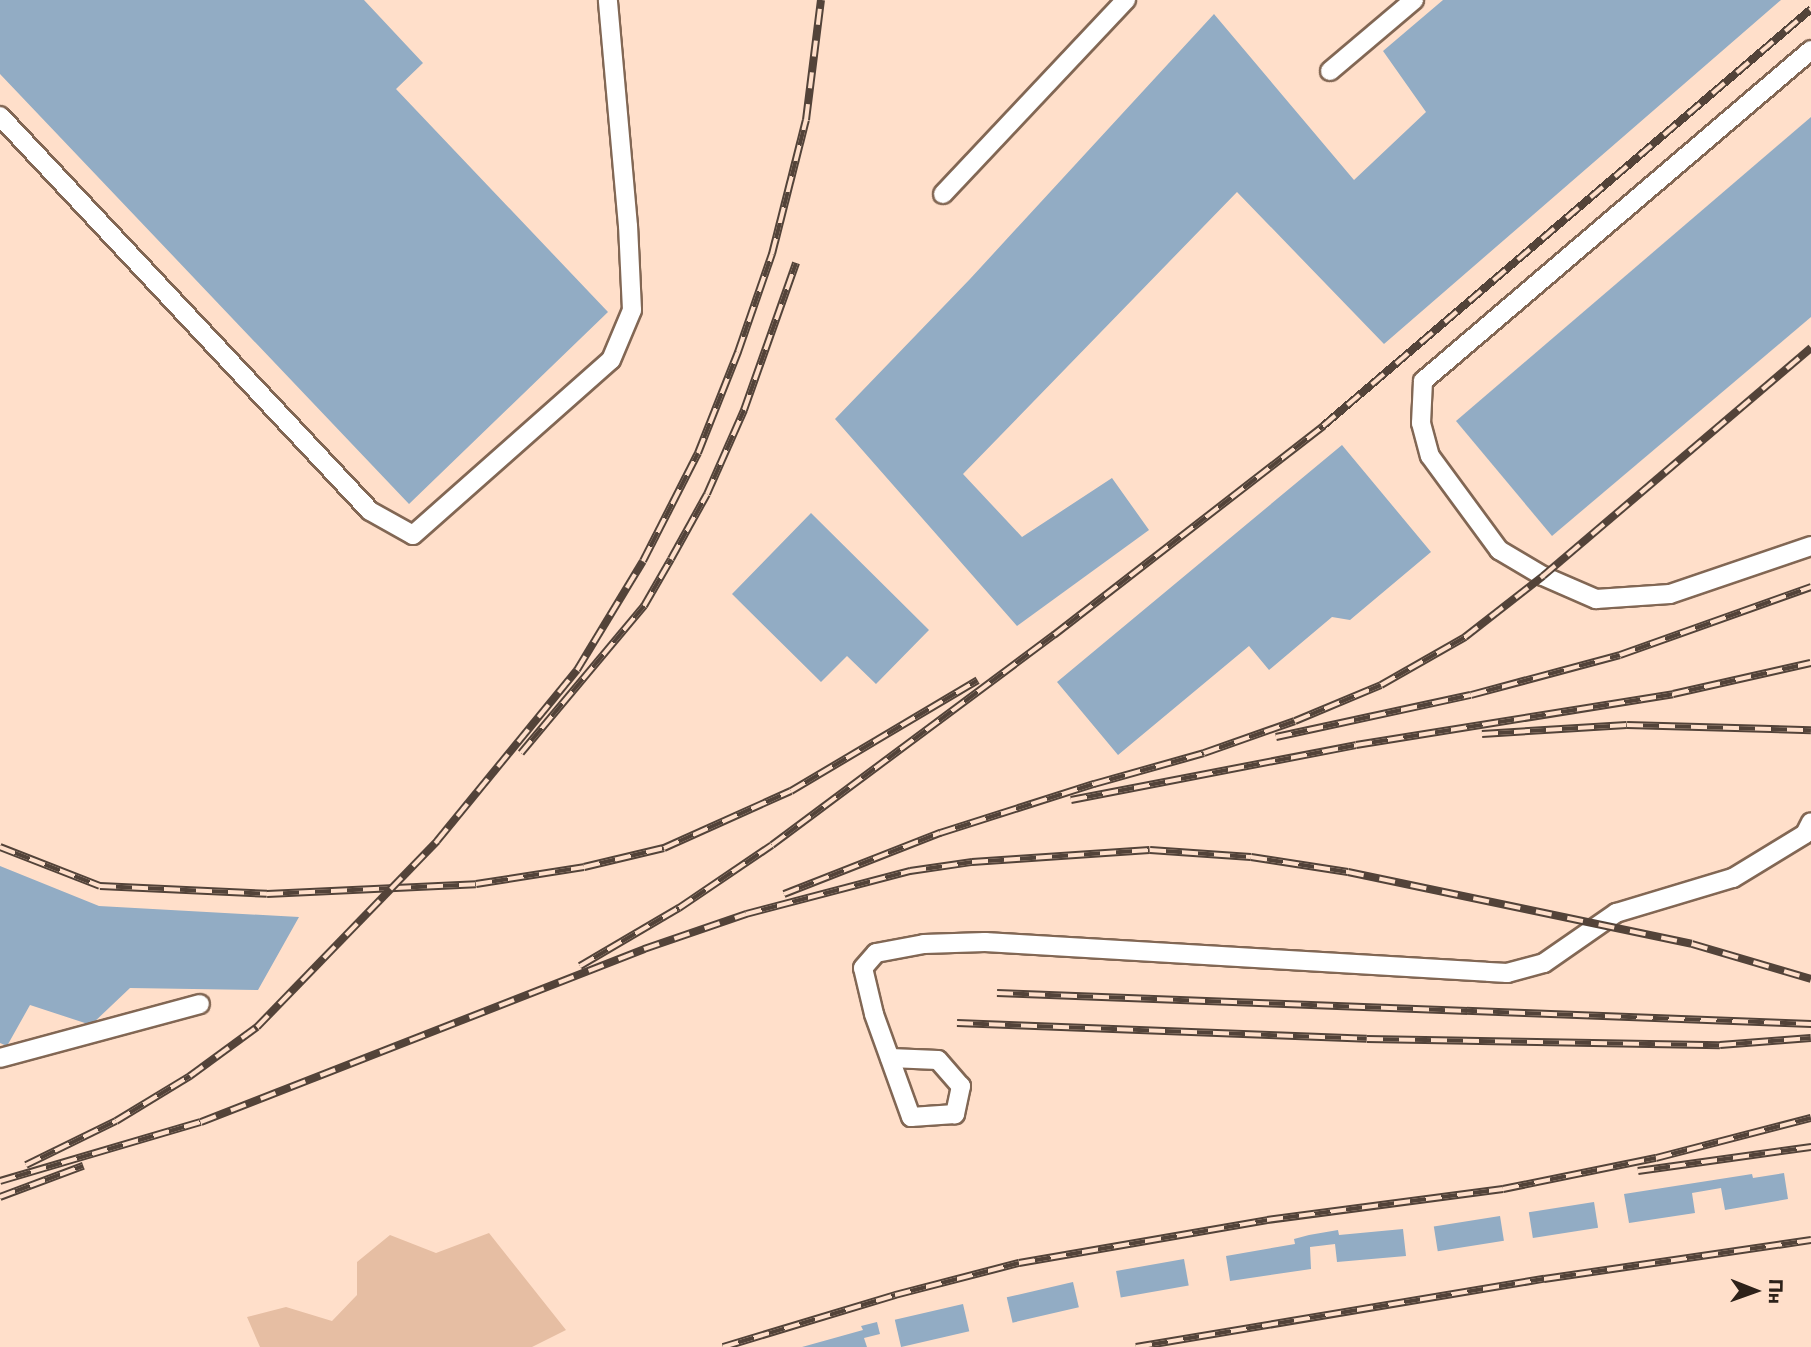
<!DOCTYPE html>
<html>
<head>
<meta charset="utf-8">
<style>
  body { margin:0 }
  #map { position:relative; width:1811px; height:1347px; overflow:hidden; background:#ffdfca; font-family:Commissioner,sans-serif }
  div>[style] { position:absolute }
  .green>* { inset:0; background:#e6bea3 }
  .building>* { inset:0; background:#92acc4; transform-origin:0 0 }
  .roads { filter:drop-shadow(2px 0 #826754) drop-shadow(-2px 0 #826754) drop-shadow(0 2px #826754) drop-shadow(0 -2px #826754) }
  .lane>* { height:18px; margin:-9px; padding:0 9px; transform-origin:9px; border-radius:9px; background:#fff }
  .rail>* { height:8px; margin-top:-4px; transform-origin:0; background:repeating-linear-gradient(90deg,#ffdfca 0 16px,#534339 0 32px); box-sizing:border-box; border-block:2px solid #534339 }
  span { translate:-50% -50%; white-space:nowrap; text-align:center; line-height:1.15; -webkit-text-stroke:5px #ffdfca; paint-order:stroke }
  .north { position:absolute; left:1720px; top:1256px; width:70px; height:70px; -webkit-text-stroke:5px #ffdfca; paint-order:stroke; rotate:91deg; font-size:19px; font-weight:700; line-height:28px; text-align:center; color:#2d2119 }
  .north::after { content:''; display:block; margin:auto; width:24px; height:32px; background:#2d2119; clip-path:polygon(50% 0,100% 100%,50% 72%,0 100%) }
</style>
</head>
<body>
<div id="map">
  <div class="green">
    <i style="clip-path:polygon(489px 1233px,566px 1330px,532px 1347px,260px 1347px,247px 1317px,286px 1307px,332px 1321px,357px 1295px,357px 1262px,390px 1235px,436px 1253px)"></i>
  </div>
  <div class="building">
    <i style="clip-path:polygon(0 0,364px 0,423px 63px,396px 89px,608px 312px,409px 504px,0 74px)"></i>
    <i style="clip-path:polygon(1443px 0,1781px 0,1384px 344px,1237px 192px,963px 474px,1022px 537px,1112px 478px,1149px 530px,1017px 626px,835px 419px,970px 279px,1214px 14px,1354px 180px,1426px 112px,1383px 51px)"></i>
    <i style="clip-path:polygon(1811px 117px,1811px 317px,1552px 536px,1456px 421px)"></i>
    <i style="clip-path:polygon(1342px 445px,1431px 552px,1350px 620px,1332px 617px,1269px 670px,1249px 646px,1118px 755px,1057px 682px)"></i>
    <i style="clip-path:polygon(811px 513px,929px 630px,876px 684px,847px 656px,821px 682px,732px 594px)"></i>
    <i style="clip-path:polygon(0 866px,99px 906px,299px 917px,258px 990px,130px 988px,91px 1025px,30px 1005px,7px 1046px,0 1043px)"></i>
    <i style="clip-path:polygon(1784px 1173px,1788px 1199px,1725px 1210px,1721px 1188px,1692px 1193px,1695px 1213px,1629px 1223px,1624px 1194px,1752px 1174px,1753px 1178px)"></i>
    <i style="left:1594px;top:1202px;width:26px;height:66px;rotate:81deg"></i>
    <i style="left:1500px;top:1216px;width:25px;height:67px;rotate:81deg"></i>
    <i style="clip-path:polygon(1403px 1229px,1406px 1256px,1337px 1262px,1335px 1244px,1310px 1247px,1311px 1269px,1230px 1281px,1226px 1256px,1295px 1244px,1294px 1239px,1309px 1235px,1338px 1230px,1339px 1235px)"></i>
    <i style="left:1184px;top:1259px;width:27px;height:69px;rotate:80deg"></i>
    <i style="left:1073px;top:1282px;width:26px;height:68px;rotate:77deg"></i>
    <i style="left:963px;top:1304px;width:28px;height:70px;rotate:77deg"></i>
    <i style="clip-path:polygon(877px 1322px,880px 1334px,864px 1338px,867px 1347px,802px 1347px,863px 1330px,861px 1326px)"></i>
  </div>
  <div class="roads">
    <div class="lane">
      <i style="left:1811px;top:50px;width:510px;rotate:139.53deg"></i>
      <i style="left:1423px;top:381px;width:42px;rotate:92.7deg"></i>
      <i style="left:1421px;top:423px;width:34px;rotate:75deg"></i>
      <i style="left:1430px;top:456px;width:117px;rotate:53.7deg"></i>
      <i style="left:1499px;top:550px;width:51px;rotate:30.6deg"></i>
      <i style="left:1543px;top:576px;width:58px;rotate:23.5deg"></i>
      <i style="left:1596px;top:599px;width:74px;rotate:-3.9deg"></i>
      <i style="left:1670px;top:594px;width:149px;rotate:-18.8deg"></i>
      <i style="left:1330px;top:71px;width:110px;rotate:-40.2deg"></i>
      <i style="left:0;top:116px;width:541px;rotate:46.87deg"></i>
      <i style="left:370px;top:511px;width:49px;rotate:29.2deg"></i>
      <i style="left:413px;top:535px;width:264px;rotate:-41.5deg"></i>
      <i style="left:611px;top:360px;width:54px;rotate:-67.2deg"></i>
      <i style="left:632px;top:310px;width:84px;rotate:-92.7deg"></i>
      <i style="left:628px;top:226px;width:227px;rotate:-95.1deg"></i>
      <i style="left:943px;top:194px;width:267px;rotate:-46.7deg"></i>
      <i style="left:0;top:1058px;width:207px;rotate:-15.1deg"></i>
      <i style="left:890px;top:1058px;width:48px;rotate:2.4deg"></i>
      <i style="left:938px;top:1060px;width:35px;rotate:49deg"></i>
      <i style="left:961px;top:1086px;width:29px;rotate:102deg"></i>
      <i style="left:955px;top:1114px;width:44px;rotate:176.1deg"></i>
      <i style="left:911px;top:1117px;width:109px;rotate:-109.8deg"></i>
      <i style="left:874px;top:1014px;width:47px;rotate:-103.4deg"></i>
      <i style="left:863px;top:968px;width:20px;rotate:-49deg"></i>
      <i style="left:876px;top:953px;width:49px;rotate:-10.6deg"></i>
      <i style="left:924px;top:944px;width:61px;rotate:-1.9deg"></i>
      <i style="left:985px;top:942px;width:523px;rotate:3.4deg"></i>
      <i style="left:1507px;top:973px;width:38px;rotate:-15deg"></i>
      <i style="left:1544px;top:963px;width:88px;rotate:-34.8deg"></i>
      <i style="left:1616px;top:913px;width:122px;rotate:-16.7deg"></i>
      <i style="left:1733px;top:878px;width:84px;rotate:-31.4deg"></i>
      <i style="left:1805px;top:834px;width:13px;rotate:-63deg"></i>
    </div>
  </div>
  <div class="rail">
    <i style="left:1482px;top:734px;width:145px;rotate:-3.6deg"></i>
    <i style="left:1627px;top:725px;width:184px;rotate:1.6deg"></i>
    <i style="left:1276px;top:737px;width:199px;rotate:-12.2deg"></i>
    <i style="left:1471px;top:695px;width:154px;rotate:-15deg"></i>
    <i style="left:1620px;top:655px;width:203px;rotate:-19.6deg"></i>
    <i style="left:521px;top:753px;width:192px;rotate:-50.1deg"></i>
    <i style="left:644px;top:606px;width:54px;rotate:-60.1deg"></i>
    <i style="left:671px;top:559px;width:74px;rotate:-61deg"></i>
    <i style="left:707px;top:494px;width:92px;rotate:-66.2deg"></i>
    <i style="left:744px;top:410px;width:156px;rotate:-70.5deg"></i>
    <i style="left:1071px;top:800px;width:290px;rotate:-10.9deg"></i>
    <i style="left:1356px;top:745px;width:321px;rotate:-9.1deg"></i>
    <i style="left:1673px;top:694px;width:141px;rotate:-12.7deg"></i>
    <i style="left:0;top:847px;width:107px;rotate:21.3deg"></i>
    <i style="left:100px;top:886px;width:167px;rotate:2.7deg"></i>
    <i style="left:267px;top:894px;width:209px;rotate:-2.7deg"></i>
    <i style="left:476px;top:884px;width:109px;rotate:-8.9deg"></i>
    <i style="left:584px;top:867px;width:82px;rotate:-13.4deg"></i>
    <i style="left:664px;top:848px;width:139px;rotate:-24.2deg"></i>
    <i style="left:791px;top:791px;width:217px;rotate:-30.7deg"></i>
    <i style="left:784px;top:894px;width:168px;rotate:-21.4deg"></i>
    <i style="left:940px;top:833px;width:162px;rotate:-17.7deg"></i>
    <i style="left:1094px;top:784px;width:114px;rotate:-15.7deg"></i>
    <i style="left:1204px;top:753px;width:96px;rotate:-19.4deg"></i>
    <i style="left:1295px;top:721px;width:93px;rotate:-22.7deg"></i>
    <i style="left:1381px;top:685px;width:97px;rotate:-29.7deg"></i>
    <i style="left:1465px;top:637px;width:99px;rotate:-38deg"></i>
    <i style="left:1543px;top:576px;width:352px;rotate:-40.4deg"></i>
    <i style="left:580px;top:966px;width:115px;rotate:-30.4deg"></i>
    <i style="left:679px;top:908px;width:112px;rotate:-34.1deg"></i>
    <i style="left:772px;top:845px;width:352px;rotate:-36.7deg"></i>
    <i style="left:1054px;top:635px;width:341px;rotate:-37.8deg"></i>
    <i style="left:1323px;top:426px;width:642px;rotate:-40.51deg"></i>
    <i style="left:997px;top:993px;width:815px;rotate:2.18deg"></i>
    <i style="left:957px;top:1023px;width:410px;rotate:2.2deg"></i>
    <i style="left:1367px;top:1039px;width:353px;rotate:1deg"></i>
    <i style="left:1720px;top:1045px;width:91px;rotate:-4.4deg"></i>
    <i style="left:26px;top:1165px;width:100px;rotate:-26.1deg"></i>
    <i style="left:116px;top:1121px;width:87px;rotate:-31.3deg"></i>
    <i style="left:190px;top:1076px;width:83px;rotate:-36.2deg"></i>
    <i style="left:257px;top:1027px;width:259px;rotate:-45.9deg"></i>
    <i style="left:437px;top:841px;width:221px;rotate:-50.7deg"></i>
    <i style="left:577px;top:670px;width:127px;rotate:-58.8deg"></i>
    <i style="left:643px;top:561px;width:121px;rotate:-63deg"></i>
    <i style="left:698px;top:453px;width:109px;rotate:-68.4deg"></i>
    <i style="left:738px;top:352px;width:104px;rotate:-70.9deg"></i>
    <i style="left:772px;top:254px;width:138px;rotate:-75.8deg"></i>
    <i style="left:806px;top:120px;width:121px;rotate:-82.9deg"></i>
    <i style="left:1638px;top:1171px;width:175px;rotate:-7.9deg"></i>
    <i style="left:0;top:1181px;width:209px;rotate:-16.4deg"></i>
    <i style="left:201px;top:1122px;width:476px;rotate:-21.3deg"></i>
    <i style="left:644px;top:949px;width:108px;rotate:-18.9deg"></i>
    <i style="left:746px;top:914px;width:170px;rotate:-14.7deg"></i>
    <i style="left:910px;top:871px;width:63px;rotate:-8.3deg"></i>
    <i style="left:972px;top:862px;width:178px;rotate:-3.9deg"></i>
    <i style="left:1150px;top:850px;width:101px;rotate:4deg"></i>
    <i style="left:1251px;top:857px;width:98px;rotate:8.8deg"></i>
    <i style="left:1348px;top:872px;width:351px;rotate:11.8deg"></i>
    <i style="left:1692px;top:944px;width:124px;rotate:16.4deg"></i>
    <i style="left:0;top:1197px;width:89px;rotate:-20.5deg"></i>
    <i style="left:723px;top:1347px;width:180px;rotate:-16.8deg"></i>
    <i style="left:895px;top:1295px;width:128px;rotate:-14.5deg"></i>
    <i style="left:1019px;top:1263px;width:252px;rotate:-9.8deg"></i>
    <i style="left:1267px;top:1220px;width:238px;rotate:-7.5deg"></i>
    <i style="left:1503px;top:1189px;width:156px;rotate:-11.5deg"></i>
    <i style="left:1656px;top:1158px;width:160px;rotate:-14.5deg"></i>
    <i style="left:1136px;top:1347px;width:414px;rotate:-9.5deg"></i>
    <i style="left:1544px;top:1279px;width:270px;rotate:-8.3deg"></i>
  </div>
  <div class="north">Пн</div>
</div>
</body>
</html>
